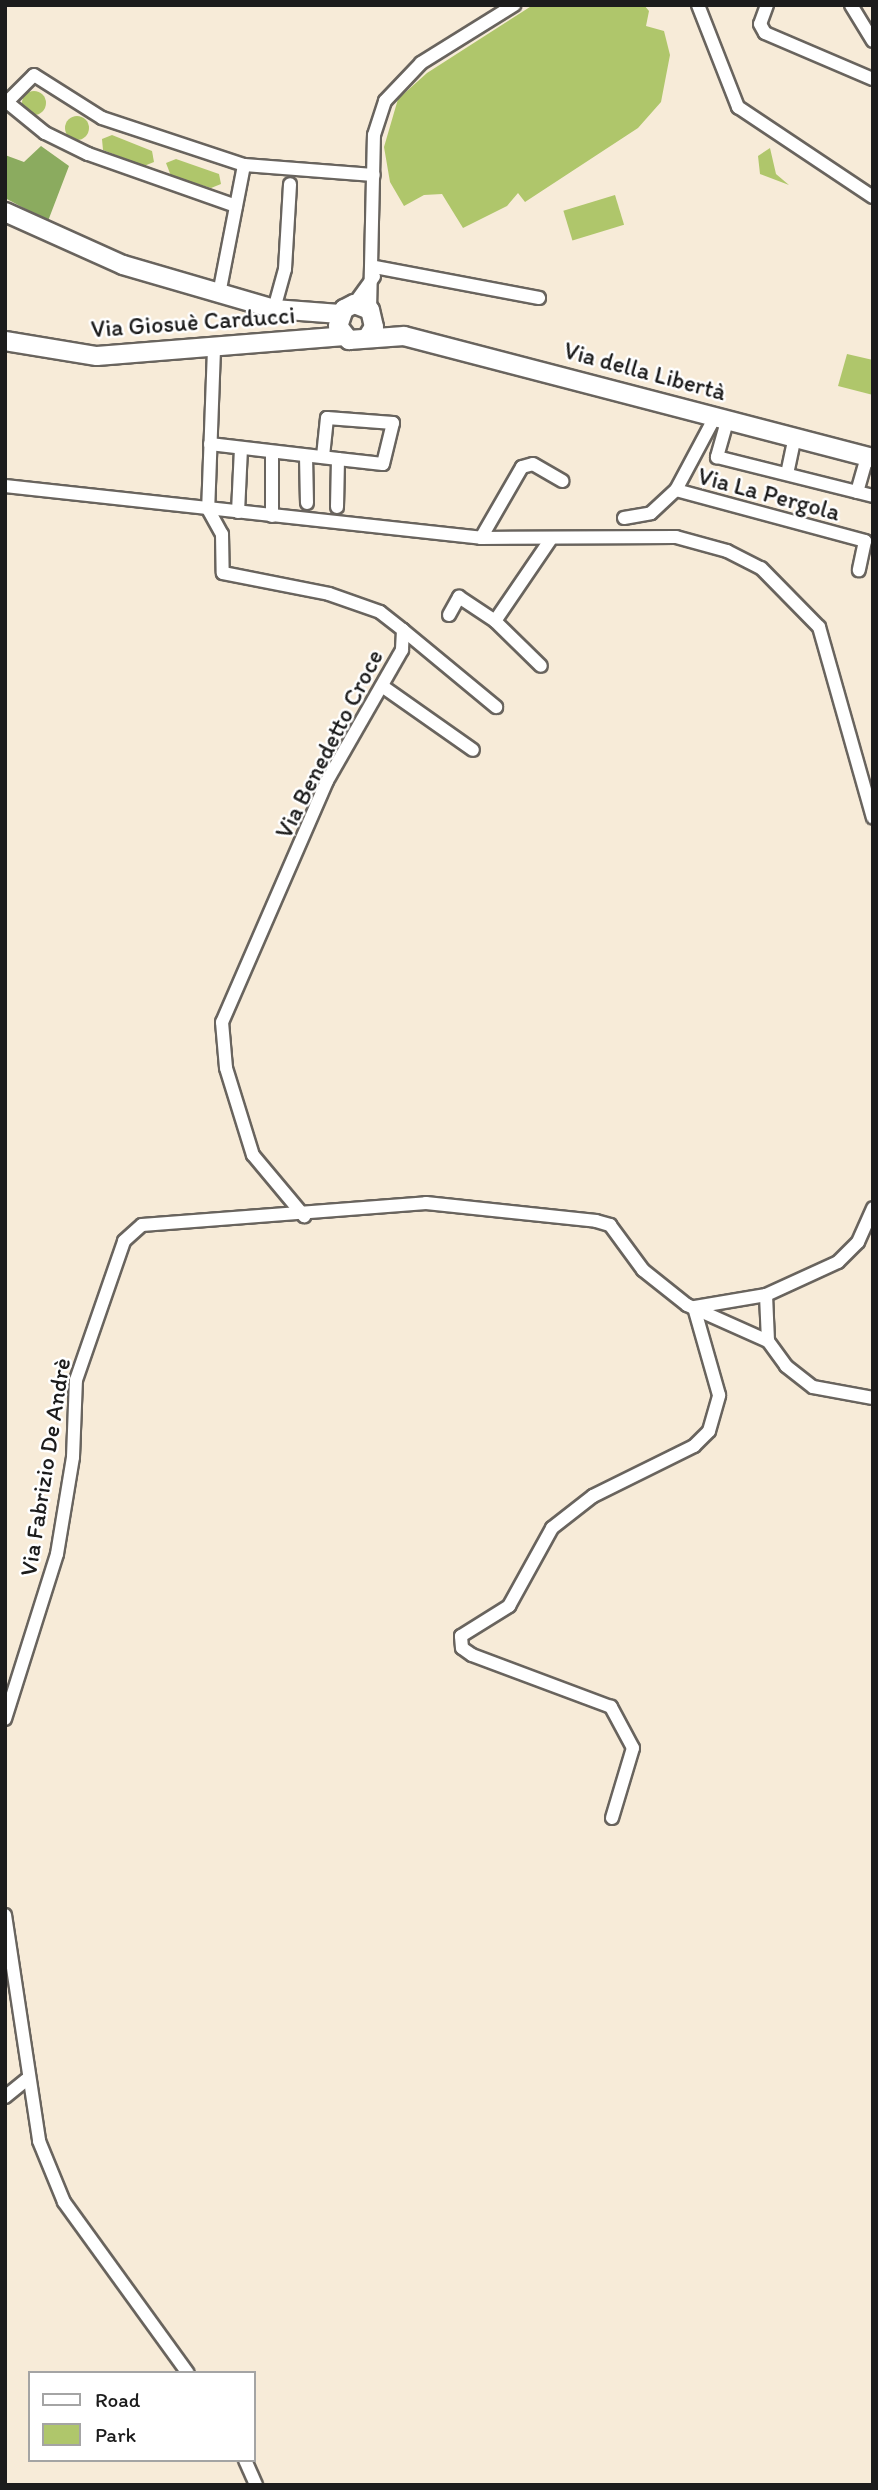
<!DOCTYPE html>
<html>
<head>
<meta charset="utf-8">
<style>
  body { margin:0 }
  #map { position:relative; width:878px; height:2490px; overflow:hidden; background:#f7ebd8; font-family:Itim,sans-serif }
  div>[style] { position:absolute }
  .green>* { inset:0; background:#afc66b; transform-origin:0 0 }
  .round { border-radius:50% }
  .forest>* { inset:0; background:#8bab5f }
  .roads { filter:drop-shadow(2px 0 #69645e) drop-shadow(-2px 0 #69645e) drop-shadow(0 2px #69645e) drop-shadow(0 -2px #69645e) }
  .street>* { height:12px; margin:-6px; padding:0 6px; transform-origin:6px; border-radius:6px; background:#fff }
  .secondary>* { height:18px; margin:-9px; padding:0 9px; transform-origin:9px; border-radius:9px; background:#fff }
  span { translate:-50% -50%; white-space:nowrap; text-align:center; line-height:1.15; -webkit-text-stroke:5px #fff; paint-order:stroke }
  .street-label { font-size:24px; color:#1c1c1c }
  .frame { position:absolute; inset:0; border:7px solid #1c1c1c; pointer-events:none }
  .legend { position:absolute; left:28px; top:2371px; width:228px; height:91px; box-sizing:border-box; background:#fff; border:2px solid #a4a4a4; margin:0; padding:9px 12px; list-style:none; font-size:21px; color:#1c1c1c }
  .legend li { display:flex; align-items:center; gap:14px; height:35px }
  .legend b { width:35px; border:2px solid #a4a4a4 }
</style>
</head>
<body>
<div id="map">
  <div class="green">
    <i style="clip-path:polygon(533px 5px,644px 5px,649px 11px,646px 26px,664px 31px,670px 55px,661px 102px,638px 128px,525px 202px,518px 193px,507px 206px,463px 228px,442px 194px,424px 195px,404px 206px,390px 182px,384px 147px,398px 99px,427px 73px)"></i>
    <i class="round" style="left:22px;top:91px;width:24px;height:24px"></i>
    <i class="round" style="left:65px;top:116px;width:24px;height:24px"></i>
    <i style="clip-path:polygon(112px 135px,152px 151px,154px 162px,144px 166px,103px 150px,102px 139px)"></i>
    <i style="clip-path:polygon(770px 148px,776px 174px,789px 185px,760px 174px,758px 156px)"></i>
    <i style="clip-path:polygon(176px 159px,219px 174px,221px 184px,211px 188px,171px 176px,166px 163px)"></i>
    <i style="left:615px;top:195px;width:31px;height:54px;rotate:73deg"></i>
    <i style="clip-path:polygon(847px 354px,873px 360px,873px 395px,838px 386px)"></i>
  </div>
  <div class="forest">
    <i style="clip-path:polygon(41px 146px,69px 166px,48px 221px,5px 198px,5px 155px,24px 162px)"></i>
  </div>
  <div class="roads">
    <div class="street">
      <i style="left:698px;top:5px;width:110px;rotate:68.6deg"></i>
      <i style="left:738px;top:107px;width:162px;rotate:33.7deg"></i>
      <i style="left:767px;top:5px;width:20px;rotate:110deg"></i>
      <i style="left:760px;top:24px;width:10px;rotate:61deg"></i>
      <i style="left:765px;top:33px;width:117px;rotate:23.1deg"></i>
      <i style="left:851px;top:5px;width:42px;rotate:58.6deg"></i>
      <i style="left:236px;top:206px;width:157px;rotate:-160.6deg"></i>
      <i style="left:88px;top:154px;width:48px;rotate:-154deg"></i>
      <i style="left:45px;top:133px;width:49px;rotate:-140.8deg"></i>
      <i style="left:7px;top:102px;width:38px;rotate:-45deg"></i>
      <i style="left:34px;top:75px;width:80px;rotate:32.3deg"></i>
      <i style="left:102px;top:118px;width:150px;rotate:18.3deg"></i>
      <i style="left:244px;top:165px;width:130px;rotate:4.4deg"></i>
      <i style="left:375px;top:267px;width:167px;rotate:10.7deg"></i>
      <i style="left:219px;top:294px;width:131px;rotate:-79deg"></i>
      <i style="left:354px;top:304px;width:34px;rotate:-54deg"></i>
      <i style="left:274px;top:309px;width:41px;rotate:-74.6deg"></i>
      <i style="left:285px;top:269px;width:85px;rotate:-86.6deg"></i>
      <i style="left:370px;top:310px;width:175px;rotate:-88.7deg"></i>
      <i style="left:374px;top:135px;width:36px;rotate:-72deg"></i>
      <i style="left:385px;top:101px;width:52px;rotate:-46.5deg"></i>
      <i style="left:421px;top:63px;width:110px;rotate:-31.9deg"></i>
      <i style="left:214px;top:349px;width:160px;rotate:92.1deg"></i>
      <i style="left:208px;top:509px;width:29px;rotate:61deg"></i>
      <i style="left:222px;top:534px;width:39px;rotate:89deg"></i>
      <i style="left:223px;top:573px;width:108px;rotate:11.2deg"></i>
      <i style="left:329px;top:594px;width:54px;rotate:19.4deg"></i>
      <i style="left:380px;top:612px;width:29px;rotate:38deg"></i>
      <i style="left:403px;top:630px;width:20px;rotate:93deg"></i>
      <i style="left:402px;top:650px;width:151px;rotate:119.8deg"></i>
      <i style="left:327px;top:781px;width:263px;rotate:113.5deg"></i>
      <i style="left:222px;top:1022px;width:46px;rotate:85deg"></i>
      <i style="left:226px;top:1068px;width:91px;rotate:72.8deg"></i>
      <i style="left:253px;top:1155px;width:80px;rotate:50.1deg"></i>
      <i style="left:716px;top:415px;width:85px;rotate:118.1deg"></i>
      <i style="left:676px;top:490px;width:196px;rotate:15.1deg"></i>
      <i style="left:865px;top:541px;width:30px;rotate:102deg"></i>
      <i style="left:728px;top:418px;width:41px;rotate:105.8deg"></i>
      <i style="left:717px;top:457px;width:161px;rotate:14deg"></i>
      <i style="left:210px;top:444px;width:129px;rotate:6.7deg"></i>
      <i style="left:338px;top:459px;width:45px;rotate:6.3deg"></i>
      <i style="left:383px;top:464px;width:42px;rotate:-76.3deg"></i>
      <i style="left:393px;top:423px;width:66px;rotate:-175.7deg"></i>
      <i style="left:327px;top:418px;width:39px;rotate:96deg"></i>
      <i style="left:272px;top:452px;width:64px;rotate:90deg"></i>
      <i style="left:306px;top:456px;width:47px;rotate:88.8deg"></i>
      <i style="left:787px;top:474px;width:38px;rotate:-78deg"></i>
      <i style="left:5px;top:486px;width:479px;rotate:6.2deg"></i>
      <i style="left:481px;top:538px;width:195px;rotate:-0.3deg"></i>
      <i style="left:676px;top:537px;width:53px;rotate:15.4deg"></i>
      <i style="left:727px;top:551px;width:38px;rotate:27deg"></i>
      <i style="left:761px;top:568px;width:83px;rotate:45.5deg"></i>
      <i style="left:819px;top:627px;width:198px;rotate:74.2deg"></i>
      <i style="left:857px;top:492px;width:37px;rotate:-74deg"></i>
      <i style="left:337px;top:507px;width:48px;rotate:-88.8deg"></i>
      <i style="left:238px;top:512px;width:64px;rotate:-87.3deg"></i>
      <i style="left:624px;top:518px;width:27px;rotate:-10deg"></i>
      <i style="left:651px;top:513px;width:34px;rotate:-43deg"></i>
      <i style="left:481px;top:538px;width:82px;rotate:-60deg"></i>
      <i style="left:522px;top:467px;width:11px;rotate:-15deg"></i>
      <i style="left:533px;top:464px;width:34px;rotate:30deg"></i>
      <i style="left:449px;top:615px;width:21px;rotate:-61deg"></i>
      <i style="left:459px;top:597px;width:43px;rotate:33.7deg"></i>
      <i style="left:495px;top:621px;width:64px;rotate:44.4deg"></i>
      <i style="left:495px;top:621px;width:99px;rotate:-55.7deg"></i>
      <i style="left:403px;top:630px;width:121px;rotate:39.6deg"></i>
      <i style="left:382px;top:686px;width:111px;rotate:35.1deg"></i>
      <i style="left:766px;top:1295px;width:46px;rotate:87.5deg"></i>
      <i style="left:768px;top:1341px;width:31px;rotate:54deg"></i>
      <i style="left:786px;top:1366px;width:34px;rotate:38deg"></i>
      <i style="left:813px;top:1387px;width:61px;rotate:10.4deg"></i>
      <i style="left:695px;top:1307px;width:72px;rotate:-9.6deg"></i>
      <i style="left:766px;top:1295px;width:79px;rotate:-24.6deg"></i>
      <i style="left:838px;top:1262px;width:28px;rotate:-45deg"></i>
      <i style="left:858px;top:1242px;width:37px;rotate:-66deg"></i>
      <i style="left:5px;top:1719px;width:173px;rotate:-72.5deg"></i>
      <i style="left:57px;top:1554px;width:98px;rotate:-80.6deg"></i>
      <i style="left:73px;top:1457px;width:77px;rotate:-87.8deg"></i>
      <i style="left:76px;top:1380px;width:147px;rotate:-70.9deg"></i>
      <i style="left:124px;top:1241px;width:24px;rotate:-42deg"></i>
      <i style="left:142px;top:1225px;width:285px;rotate:-4.4deg"></i>
      <i style="left:426px;top:1203px;width:171px;rotate:6deg"></i>
      <i style="left:596px;top:1221px;width:15px;rotate:16deg"></i>
      <i style="left:610px;top:1225px;width:56px;rotate:53.7deg"></i>
      <i style="left:643px;top:1270px;width:56px;rotate:38.5deg"></i>
      <i style="left:687px;top:1305px;width:89px;rotate:24deg"></i>
      <i style="left:612px;top:1818px;width:73px;rotate:-73.3deg"></i>
      <i style="left:633px;top:1748px;width:47px;rotate:-118.2deg"></i>
      <i style="left:611px;top:1707px;width:148px;rotate:-159.5deg"></i>
      <i style="left:472px;top:1655px;width:12px;rotate:-145deg"></i>
      <i style="left:462px;top:1648px;width:12px;rotate:-95deg"></i>
      <i style="left:461px;top:1636px;width:57px;rotate:-32deg"></i>
      <i style="left:509px;top:1606px;width:89px;rotate:-61.1deg"></i>
      <i style="left:552px;top:1528px;width:52px;rotate:-38deg"></i>
      <i style="left:593px;top:1496px;width:113px;rotate:-26.3deg"></i>
      <i style="left:694px;top:1446px;width:21px;rotate:-45deg"></i>
      <i style="left:709px;top:1431px;width:37px;rotate:-74deg"></i>
      <i style="left:719px;top:1395px;width:91px;rotate:-105.9deg"></i>
      <i style="left:5px;top:1915px;width:229px;rotate:81.4deg"></i>
      <i style="left:39px;top:2141px;width:66px;rotate:67.7deg"></i>
      <i style="left:64px;top:2202px;width:211px;rotate:54.1deg"></i>
      <i style="left:5px;top:2097px;width:27px;rotate:-39deg"></i>
      <i style="left:245px;top:2460px;width:27px;rotate:66deg"></i>
    </div>
    <div class="secondary">
      <i style="left:5px;top:212px;width:129px;rotate:24.2deg"></i>
      <i style="left:123px;top:265px;width:157px;rotate:16.2deg"></i>
      <i style="left:274px;top:309px;width:66px;rotate:4.3deg"></i>
      <i style="left:367px;top:338px;width:13px;rotate:-58deg"></i>
      <i style="left:374px;top:327px;width:17px;rotate:-103deg"></i>
      <i style="left:370px;top:310px;width:17px;rotate:-159deg"></i>
      <i style="left:354px;top:304px;width:11px;rotate:153deg"></i>
      <i style="left:344px;top:309px;width:18px;rotate:109deg"></i>
      <i style="left:338px;top:326px;width:18px;rotate:52deg"></i>
      <i style="left:349px;top:340px;width:55px;rotate:-4.2deg"></i>
      <i style="left:404px;top:336px;width:485px;rotate:14.6deg"></i>
      <i style="left:5px;top:341px;width:93px;rotate:9.3deg"></i>
      <i style="left:97px;top:356px;width:248px;rotate:-4.6deg"></i>
    </div>
  </div>
  <div class="street-label">
    <span style="left:193px;top:322px;rotate:-4deg">Via Giosuè Carducci</span>
    <span style="left:645px;top:371px;rotate:15deg">Via della Libertà</span>
    <span style="left:769px;top:494px;rotate:15deg">Via La Pergola</span>
    <span style="left:329px;top:744px;rotate:-63deg">Via Benedetto Croce</span>
    <span style="left:45px;top:1467px;rotate:-81deg">Via Fabrizio De Andrè</span>
  </div>
  <div class="frame"></div>
  <ul class="legend">
  <li><b style="height:9px;background:#fff"></b>Road</li>
  <li><b style="height:19px;background:#afc66b"></b>Park</li>
  </ul>
</div>
</body>
</html>
